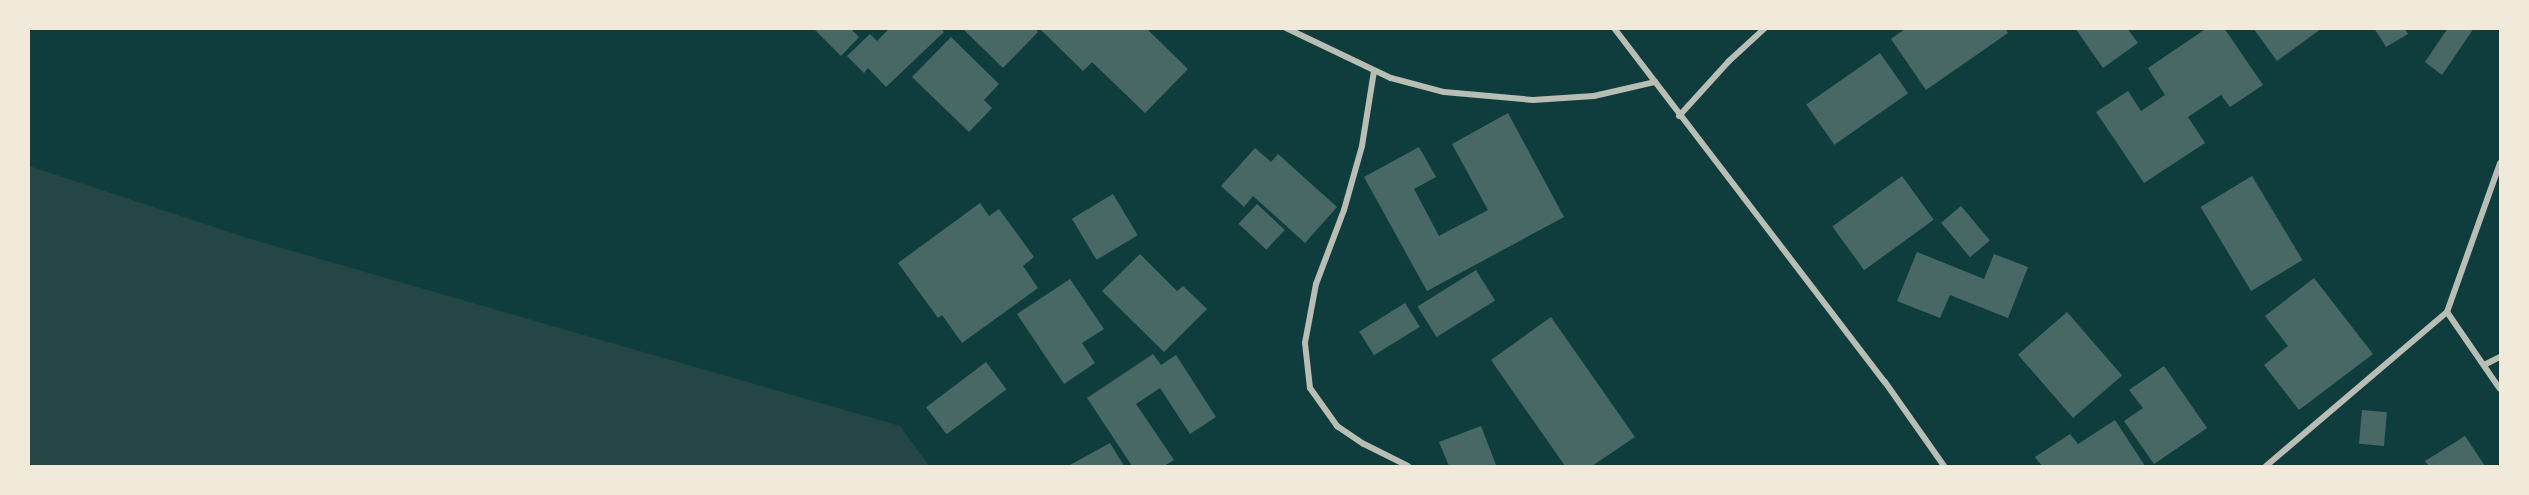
<!DOCTYPE html>
<html>
<head>
<meta charset="utf-8">
<style>
  body { margin:0 }
  #map { position:relative; width:2529px; height:495px; overflow:hidden; background:#0f3d3e; font-family:Helvetica,sans-serif }
  div>[style] { position:absolute }
  .green>* { inset:0; background:#244646 }
  .building>* { inset:0; background:#486865; transform-origin:0 0 }
  .minor>* { height:6px; margin:-3px; padding:0 3px; transform-origin:3px; border-radius:3px; background:#b8beb3 }
  span { translate:-50% -50%; white-space:nowrap; text-align:center; line-height:1.15; -webkit-text-stroke:6px #f1e9da; paint-order:stroke }
  .frame { position:absolute; inset:0; border:30px solid #f1e9da; pointer-events:none }
</style>
</head>
<body>
<div id="map">
  <div class="green">
    <i style="clip-path:polygon(29px 166px,247px 238px,900px 426px,929px 466px,29px 466px)"></i>
  </div>
  <div class="building">
    <i style="clip-path:polygon(813px 28px,850px 28px,859px 37px,841px 56px)"></i>
    <i style="clip-path:polygon(890px 28px,940px 28px,944px 32px,886px 87px,868px 68px,864px 73px,847px 56px,870px 34px,877px 41px)"></i>
    <i style="clip-path:polygon(962px 28px,1035px 28px,1038px 32px,1003px 68px)"></i>
    <i style="clip-path:polygon(1039px 28px,1146px 28px,1188px 69px,1145px 113px,1092px 62px,1083px 71px)"></i>
    <i style="clip-path:polygon(1906px 28px,2005px 28px,2008px 33px,1926px 90px,1891px 39px)"></i>
    <i style="clip-path:polygon(2075px 28px,2127px 28px,2138px 43px,2103px 68px)"></i>
    <i style="clip-path:polygon(2207px 28px,2224px 28px,2263px 85px,2230px 107px,2221px 95px,2188px 117px,2205px 143px,2144px 183px,2096px 112px,2128px 91px,2141px 111px,2165px 95px,2148px 68px)"></i>
    <i style="clip-path:polygon(2253px 28px,2322px 28px,2277px 61px)"></i>
    <i style="clip-path:polygon(2374px 28px,2404px 28px,2408px 34px,2386px 47px)"></i>
    <i style="clip-path:polygon(2448px 28px,2474px 28px,2442px 75px,2425px 62px)"></i>
    <i style="clip-path:polygon(951px 37px,999px 84px,984px 100px,992px 108px,969px 132px,912px 77px)"></i>
    <i style="left:1880px;top:53px;width:49px;height:90px;rotate:55deg"></i>
    <i style="clip-path:polygon(1508px 113px,1564px 217px,1427px 291px,1364px 177px,1419px 147px,1436px 177px,1414px 189px,1439px 236px,1488px 210px,1452px 144px)"></i>
    <i style="clip-path:polygon(1255px 148px,1271px 162px,1278px 154px,1337px 207px,1305px 243px,1253px 196px,1244px 207px,1221px 186px)"></i>
    <i style="left:1902px;top:176px;width:54px;height:86px;rotate:54deg"></i>
    <i style="left:2252px;top:176px;width:98px;height:60px;rotate:59deg"></i>
    <i style="left:1113px;top:194px;width:48px;height:48px;rotate:59deg"></i>
    <i style="clip-path:polygon(980px 203px,989px 216px,999px 209px,1034px 257px,1023px 266px,1038px 288px,962px 343px,942px 315px,938px 318px,898px 263px)"></i>
    <i style="left:1257px;top:204px;width:38px;height:27px;rotate:43deg"></i>
    <i style="left:1961px;top:206px;width:45px;height:26px;rotate:50deg"></i>
    <i style="clip-path:polygon(1917px 252px,1984px 279px,1994px 254px,2028px 267px,2008px 318px,1950px 295px,1940px 318px,1897px 301px)"></i>
    <i style="clip-path:polygon(1140px 254px,1177px 291px,1183px 286px,1207px 309px,1164px 352px,1102px 291px)"></i>
    <i style="left:1476px;top:270px;width:36px;height:69px;rotate:58deg"></i>
    <i style="clip-path:polygon(2314px 278px,2373px 354px,2299px 410px,2264px 365px,2288px 346px,2265px 316px)"></i>
    <i style="clip-path:polygon(1070px 279px,1104px 329px,1082px 343px,1095px 363px,1064px 384px,1017px 314px)"></i>
    <i style="left:1405px;top:303px;width:28px;height:54px;rotate:58deg"></i>
    <i style="left:2067px;top:312px;width:84px;height:65px;rotate:49deg"></i>
    <i style="clip-path:polygon(1551px 317px,1635px 437px,1592px 466px,1565px 466px,1491px 360px)"></i>
    <i style="clip-path:polygon(1153px 354px,1161px 365px,1176px 355px,1216px 417px,1190px 434px,1160px 388px,1136px 404px,1174px 460px,1164px 466px,1132px 466px,1087px 398px)"></i>
    <i style="left:986px;top:362px;width:34px;height:75px;rotate:53deg"></i>
    <i style="clip-path:polygon(2164px 366px,2207px 428px,2154px 464px,2124px 421px,2143px 408px,2129px 390px)"></i>
    <i style="left:2362px;top:410px;width:25px;height:34px;rotate:5deg"></i>
    <i style="clip-path:polygon(2115px 420px,2145px 466px,2042px 466px,2035px 457px,2070px 434px,2078px 444px)"></i>
    <i style="clip-path:polygon(1481px 426px,1496px 465px,1449px 466px,1439px 442px)"></i>
    <i style="clip-path:polygon(2465px 436px,2485px 466px,2429px 466px,2425px 461px)"></i>
    <i style="clip-path:polygon(1110px 443px,1124px 466px,1068px 466px)"></i>
  </div>
  <div class="minor">
    <i style="left:1286px;top:28px;width:116px;rotate:25.5deg"></i>
    <i style="left:1391px;top:78px;width:55px;rotate:14.8deg"></i>
    <i style="left:1444px;top:92px;width:89px;rotate:5.1deg"></i>
    <i style="left:1533px;top:100px;width:61px;rotate:-3.8deg"></i>
    <i style="left:1594px;top:96px;width:63px;rotate:-12.9deg"></i>
    <i style="left:1614px;top:28px;width:446px;rotate:52.6deg"></i>
    <i style="left:1885px;top:382px;width:103px;rotate:54.9deg"></i>
    <i style="left:1374px;top:71px;width:76px;rotate:99.1deg"></i>
    <i style="left:1362px;top:146px;width:66px;rotate:105.7deg"></i>
    <i style="left:1344px;top:210px;width:79px;rotate:110.7deg"></i>
    <i style="left:1316px;top:284px;width:60px;rotate:100.6deg"></i>
    <i style="left:1305px;top:343px;width:45px;rotate:83.7deg"></i>
    <i style="left:1310px;top:388px;width:47px;rotate:54.6deg"></i>
    <i style="left:1337px;top:426px;width:32px;rotate:34deg"></i>
    <i style="left:1364px;top:444px;width:49px;rotate:26.6deg"></i>
    <i style="left:1679px;top:116px;width:74px;rotate:-47.7deg"></i>
    <i style="left:1729px;top:61px;width:49px;rotate:-42.5deg"></i>
    <i style="left:2447px;top:312px;width:93px;rotate:55.5deg"></i>
    <i style="left:2484px;top:365px;width:18px;rotate:-27deg"></i>
    <i style="left:2266px;top:466px;width:238px;rotate:-40.4deg"></i>
    <i style="left:2447px;top:312px;width:158px;rotate:-70.4deg"></i>
  </div>
  <div class="frame"></div>
</div>
</body>
</html>
